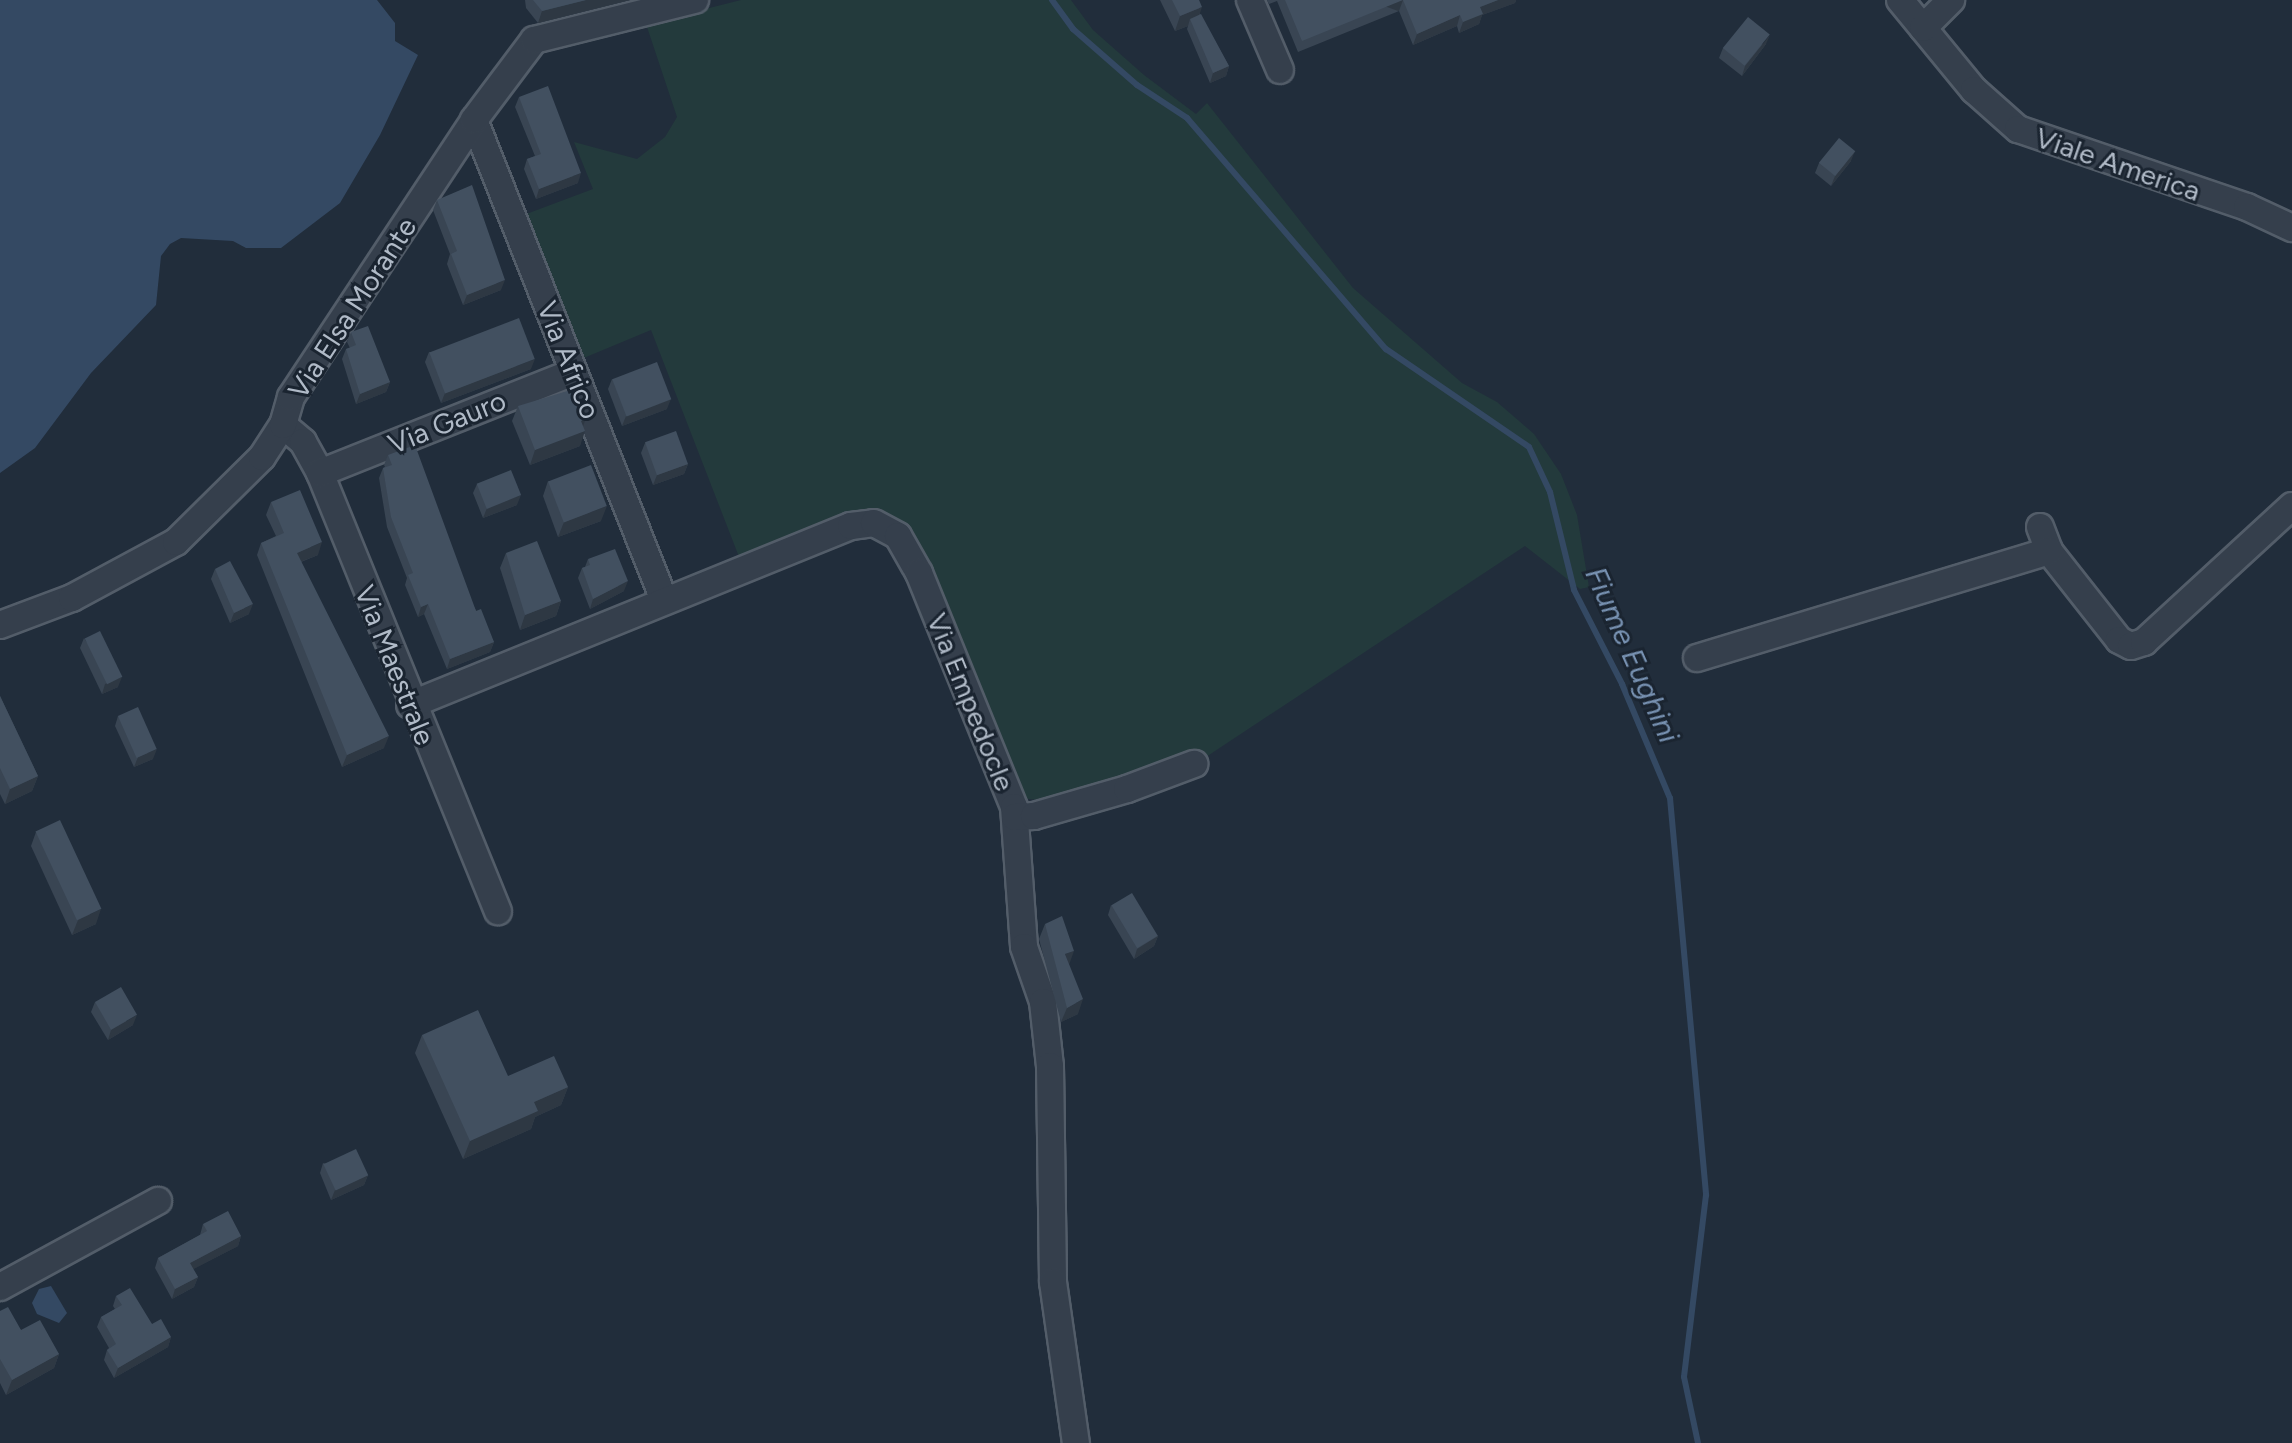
<!DOCTYPE html>
<html>
<head>
<meta charset="utf-8">
<style>
  body { margin:0 }
  #map { position:relative; width:2292px; height:1443px; overflow:hidden; background:#212d3b; font-family:Figtree,sans-serif }
  div>[style] { position:absolute }
  .green>* { inset:0; background:#233a3c }
  .water>* { inset:0; background:#344963 }
  .stream>* { height:6px; margin:-3px; padding:0 3px; transform-origin:3px; border-radius:3px; background:#344963 }
  .roads { filter:drop-shadow(2px 0 #535d69) drop-shadow(-2px 0 #535d69) drop-shadow(0 2px #535d69) drop-shadow(0 -2px #535d69) }
  .minor>* { height:26px; margin:-13px; padding:0 13px; transform-origin:13px; border-radius:13px; background:#353f4c }
  .wall>* { inset:0; background:#394553 }
  .shaded-wall>* { inset:0; background:#2e3843; transform-origin:0 0 }
  .building>* { inset:0; background:#425060; transform-origin:0 0 }
  span { translate:-50% -50%; white-space:nowrap; text-align:center; line-height:1.15; -webkit-text-stroke:6px #1a2430; paint-order:stroke }
  .street-label { font-size:28px; color:#b0bac7 }
  .water-label { font-size:30px; color:#7791b1; font-style:italic }
</style>
</head>
<body>
<div id="map">
  <div class="green">
    <i style="clip-path:polygon(741px 0,1071px 0,1093px 30px,1144px 75px,1196px 114px,1207px 103px,1353px 288px,1462px 383px,1497px 402px,1534px 434px,1561px 474px,1577px 515px,1589px 587px,1580px 589px,1525px 546px,1203px 759px,1057px 802px,1020px 798px,900px 528px,741px 562px,651px 330px,579px 360px,521px 216px,593px 189px,574px 142px,637px 159px,665px 137px,677px 117px,646px 24px)"></i>
  </div>
  <div class="water">
    <i style="clip-path:polygon(0 0,377px 0,395px 23px,395px 41px,418px 55px,380px 135px,340px 203px,281px 248px,246px 248px,233px 241px,181px 238px,170px 244px,161px 256px,156px 305px,91px 373px,35px 448px,0 473px)"></i>
    <i style="clip-path:polygon(51px 1286px,67px 1313px,59px 1323px,37px 1314px,32px 1303px,39px 1289px)"></i>
  </div>
  <div class="stream">
    <i style="left:1052px;top:0;width:36px;rotate:54deg"></i>
    <i style="left:1073px;top:29px;width:85px;rotate:41.2deg"></i>
    <i style="left:1137px;top:85px;width:60px;rotate:33.4deg"></i>
    <i style="left:1187px;top:118px;width:305px;rotate:49.3deg"></i>
    <i style="left:1386px;top:349px;width:173px;rotate:34.4deg"></i>
    <i style="left:1529px;top:447px;width:50px;rotate:65deg"></i>
    <i style="left:1550px;top:492px;width:101px;rotate:76.2deg"></i>
    <i style="left:1574px;top:590px;width:106px;rotate:62.9deg"></i>
    <i style="left:1622px;top:684px;width:124px;rotate:67.2deg"></i>
    <i style="left:1670px;top:798px;width:399px;rotate:84.8deg"></i>
    <i style="left:1706px;top:1195px;width:183px;rotate:96.9deg"></i>
    <i style="left:1684px;top:1377px;width:67px;rotate:78deg"></i>
  </div>
  <div class="roads">
    <div class="minor">
      <i style="left:1250px;top:0;width:76px;rotate:66.8deg"></i>
      <i style="left:1900px;top:0;width:117px;rotate:50.6deg"></i>
      <i style="left:1974px;top:90px;width:59px;rotate:41.6deg"></i>
      <i style="left:2018px;top:129px;width:242px;rotate:18.8deg"></i>
      <i style="left:2247px;top:207px;width:50px;rotate:25deg"></i>
      <i style="left:1923px;top:28px;width:40px;rotate:-45deg"></i>
      <i style="left:474px;top:120px;width:516px;rotate:68.4deg"></i>
      <i style="left:283px;top:425px;width:26px;rotate:40deg"></i>
      <i style="left:303px;top:442px;width:35px;rotate:61deg"></i>
      <i style="left:320px;top:473px;width:473px;rotate:67.9deg"></i>
      <i style="left:320px;top:473px;width:273px;rotate:-21.7deg"></i>
      <i style="left:2040px;top:527px;width:26px;rotate:69deg"></i>
      <i style="left:2049px;top:551px;width:113px;rotate:51.8deg"></i>
      <i style="left:2119px;top:640px;width:13px;rotate:27deg"></i>
      <i style="left:2131px;top:646px;width:14px;rotate:-17deg"></i>
      <i style="left:2144px;top:642px;width:201px;rotate:-42.6deg"></i>
      <i style="left:0;top:625px;width:77px;rotate:-20.6deg"></i>
      <i style="left:72px;top:598px;width:118px;rotate:-28.3deg"></i>
      <i style="left:176px;top:542px;width:121px;rotate:-44.7deg"></i>
      <i style="left:262px;top:457px;width:38px;rotate:-57deg"></i>
      <i style="left:283px;top:425px;width:29px;rotate:-74deg"></i>
      <i style="left:291px;top:397px;width:332px;rotate:-56.5deg"></i>
      <i style="left:474px;top:120px;width:100px;rotate:-53.1deg"></i>
      <i style="left:534px;top:40px;width:166px;rotate:-14deg"></i>
      <i style="left:1697px;top:658px;width:368px;rotate:-16.9deg"></i>
      <i style="left:410px;top:705px;width:476px;rotate:-22.1deg"></i>
      <i style="left:851px;top:526px;width:23px;rotate:-7deg"></i>
      <i style="left:874px;top:523px;width:27px;rotate:28deg"></i>
      <i style="left:898px;top:536px;width:43px;rotate:60.4deg"></i>
      <i style="left:919px;top:573px;width:253px;rotate:67.9deg"></i>
      <i style="left:1014px;top:807px;width:140px;rotate:85.9deg"></i>
      <i style="left:1024px;top:947px;width:58px;rotate:70.9deg"></i>
      <i style="left:1043px;top:1002px;width:64px;rotate:83.8deg"></i>
      <i style="left:1050px;top:1066px;width:216px;rotate:89.2deg"></i>
      <i style="left:1053px;top:1282px;width:163px;rotate:81.9deg"></i>
      <i style="left:1015px;top:817px;width:19px;rotate:-3deg"></i>
      <i style="left:1034px;top:816px;width:97px;rotate:-16.2deg"></i>
      <i style="left:1127px;top:789px;width:72px;rotate:-20.5deg"></i>
      <i style="left:0;top:1287px;width:180px;rotate:-28.6deg"></i>
    </div>
  </div>
  <div class="wall">
    <i style="clip-path:polygon(525px 0,630px 0,538px 23px,526px 8px)"></i>
    <i style="clip-path:polygon(1160px 0,1199px 0,1200px 14px,1229px 66px,1226px 76px,1210px 83px,1187px 29px,1188px 26px,1175px 31px)"></i>
    <i style="clip-path:polygon(1267px 0,1516px 0,1515px 3px,1482px 15px,1479px 24px,1459px 33px,1457px 26px,1413px 45px,1399px 11px,1298px 52px,1277px 1px,1269px 4px)"></i>
    <i style="clip-path:polygon(1766px 44px,1742px 76px,1719px 58px,1723px 48px)"></i>
    <i style="clip-path:polygon(519px 97px,578px 183px,536px 199px,524px 169px,527px 159px,535px 156px,515px 107px)"></i>
    <i style="clip-path:polygon(1851px 161px,1831px 186px,1815px 173px,1819px 163px)"></i>
    <i style="clip-path:polygon(437px 200px,501px 290px,463px 305px,447px 264px,450px 254px,433px 210px)"></i>
    <i style="clip-path:polygon(351px 332px,390px 382px,386px 392px,356px 404px,342px 359px,346px 349px,350px 348px,347px 342px)"></i>
    <i style="clip-path:polygon(429px 352px,531px 369px,441px 403px,425px 362px)"></i>
    <i style="clip-path:polygon(612px 379px,667px 409px,622px 426px,608px 389px)"></i>
    <i style="clip-path:polygon(518px 406px,583px 426px,580px 446px,530px 465px,512px 421px)"></i>
    <i style="clip-path:polygon(645px 443px,688px 464px,684px 474px,653px 485px,641px 453px)"></i>
    <i style="clip-path:polygon(388px 455px,494px 642px,490px 652px,447px 669px,424px 614px,418px 617px,405px 585px,407px 578px,387px 527px,379px 478px,383px 468px,385px 467px,384px 465px)"></i>
    <i style="clip-path:polygon(548px 481px,601px 521px,558px 537px,543px 496px)"></i>
    <i style="clip-path:polygon(477px 484px,517px 505px,483px 518px,473px 493px)"></i>
    <i style="clip-path:polygon(271px 502px,318px 555px,301px 562px,384px 748px,342px 767px,257px 555px,261px 543px,276px 536px,266px 515px)"></i>
    <i style="clip-path:polygon(506px 553px,561px 601px,556px 616px,520px 630px,500px 568px)"></i>
    <i style="clip-path:polygon(588px 559px,624px 591px,590px 609px,578px 578px,582px 568px,585px 567px)"></i>
    <i style="clip-path:polygon(215px 569px,249px 614px,230px 623px,211px 579px)"></i>
    <i style="clip-path:polygon(84px 638px,118px 687px,102px 694px,80px 648px)"></i>
    <i style="clip-path:polygon(0 696px,38px 776px,32px 791px,5px 804px,0 794px)"></i>
    <i style="clip-path:polygon(118px 716px,153px 759px,134px 767px,115px 726px)"></i>
    <i style="clip-path:polygon(36px 832px,96px 924px,72px 935px,31px 846px)"></i>
    <i style="clip-path:polygon(1111px 905px,1158px 936px,1154px 946px,1134px 959px,1108px 915px)"></i>
    <i style="clip-path:polygon(1045px 924px,1069px 965px,1078px 1014px,1061px 1022px,1039px 939px)"></i>
    <i style="clip-path:polygon(95px 1002px,133px 1025px,108px 1040px,91px 1012px)"></i>
    <i style="clip-path:polygon(422px 1035px,508px 1076px,568px 1087px,561px 1105px,535px 1117px,531px 1129px,463px 1159px,415px 1053px)"></i>
    <i style="clip-path:polygon(323px 1163px,368px 1175px,364px 1185px,331px 1200px,320px 1173px)"></i>
    <i style="clip-path:polygon(203px 1224px,241px 1236px,238px 1246px,193px 1269px,198px 1277px,194px 1287px,172px 1299px,155px 1268px,158px 1258px,200px 1235px)"></i>
    <i style="clip-path:polygon(116px 1296px,152px 1324px,171px 1337px,168px 1347px,114px 1378px,104px 1360px,107px 1350px,109px 1348px,97px 1327px,101px 1317px,115px 1309px,113px 1306px)"></i>
    <i style="clip-path:polygon(0 1311px,21px 1330px,59px 1354px,54px 1368px,6px 1395px,0 1383px)"></i>
  </div>
  <div class="shaded-wall">
    <i style="clip-path:polygon(586px 0,630px 0,538px 23px,542px 11px)"></i>
    <i style="left:1403px;top:0;width:12px;height:109px;rotate:110deg"></i>
    <i style="clip-path:polygon(1498px 0,1516px 0,1515px 3px,1482px 15px,1479px 24px,1459px 33px,1463px 22px,1480px 7px)"></i>
    <i style="clip-path:polygon(1202px 7px,1197px 22px,1190px 19px,1188px 26px,1175px 31px,1180px 16px)"></i>
    <i style="clip-path:polygon(1460px 15px,1457px 26px,1413px 45px,1417px 34px)"></i>
    <i style="clip-path:polygon(1770px 35px,1766px 44px,1742px 76px,1745px 66px)"></i>
    <i style="clip-path:polygon(1229px 66px,1226px 76px,1210px 83px,1213px 73px)"></i>
    <i style="clip-path:polygon(1855px 151px,1851px 161px,1831px 186px,1835px 176px)"></i>
    <i style="clip-path:polygon(581px 173px,578px 183px,536px 199px,539px 189px)"></i>
    <i style="clip-path:polygon(505px 280px,501px 290px,463px 305px,467px 295px)"></i>
    <i style="clip-path:polygon(535px 359px,531px 369px,441px 403px,445px 393px)"></i>
    <i style="clip-path:polygon(390px 382px,386px 392px,356px 404px,360px 394px)"></i>
    <i style="clip-path:polygon(671px 399px,667px 409px,622px 426px,626px 416px)"></i>
    <i style="clip-path:polygon(586px 418px,581px 432px,585px 431px,580px 446px,530px 465px,535px 450px)"></i>
    <i style="clip-path:polygon(688px 464px,684px 474px,653px 485px,657px 475px)"></i>
    <i style="clip-path:polygon(521px 495px,517px 505px,483px 518px,487px 508px)"></i>
    <i style="clip-path:polygon(607px 506px,601px 521px,558px 537px,564px 522px)"></i>
    <i style="clip-path:polygon(322px 542px,318px 555px,292px 565px,297px 553px)"></i>
    <i style="clip-path:polygon(628px 581px,624px 591px,590px 609px,593px 599px)"></i>
    <i style="clip-path:polygon(561px 601px,556px 616px,520px 630px,525px 615px)"></i>
    <i style="clip-path:polygon(253px 604px,249px 614px,230px 623px,234px 613px)"></i>
    <i style="clip-path:polygon(428px 604px,424px 614px,418px 617px,421px 607px)"></i>
    <i style="clip-path:polygon(494px 642px,490px 652px,447px 669px,450px 659px)"></i>
    <i style="clip-path:polygon(122px 677px,118px 687px,102px 694px,105px 684px)"></i>
    <i style="clip-path:polygon(389px 736px,384px 748px,342px 767px,347px 755px)"></i>
    <i style="clip-path:polygon(157px 749px,153px 759px,134px 767px,138px 757px)"></i>
    <i style="clip-path:polygon(38px 776px,32px 791px,5px 804px,10px 789px)"></i>
    <i style="clip-path:polygon(101px 909px,96px 924px,72px 935px,78px 920px)"></i>
    <i style="clip-path:polygon(1158px 936px,1154px 946px,1134px 959px,1137px 949px)"></i>
    <i style="clip-path:polygon(1074px 951px,1069px 965px,1065px 954px)"></i>
    <i style="clip-path:polygon(1083px 999px,1078px 1014px,1061px 1022px,1067px 1008px)"></i>
    <i style="clip-path:polygon(137px 1015px,133px 1025px,108px 1040px,111px 1030px)"></i>
    <i style="clip-path:polygon(568px 1087px,561px 1105px,535px 1117px,531px 1129px,463px 1159px,470px 1141px,534px 1102px)"></i>
    <i style="clip-path:polygon(368px 1175px,364px 1185px,331px 1200px,335px 1190px)"></i>
    <i style="clip-path:polygon(241px 1236px,238px 1246px,186px 1273px,190px 1263px)"></i>
    <i style="clip-path:polygon(198px 1277px,194px 1287px,172px 1299px,175px 1289px)"></i>
    <i style="clip-path:polygon(171px 1337px,168px 1347px,114px 1378px,118px 1368px)"></i>
    <i style="clip-path:polygon(59px 1354px,54px 1368px,6px 1395px,12px 1380px)"></i>
  </div>
  <div class="building">
    <i style="clip-path:polygon(533px 0,586px 0,542px 11px)"></i>
    <i style="clip-path:polygon(1172px 0,1199px 0,1202px 7px,1180px 16px)"></i>
    <i style="clip-path:polygon(1285px 0,1498px 0,1480px 7px,1483px 14px,1463px 22px,1460px 15px,1417px 34px,1403px 0,1302px 41px)"></i>
    <i style="clip-path:polygon(1201px 14px,1229px 66px,1213px 73px,1190px 19px)"></i>
    <i style="left:1748px;top:17px;width:28px;height:40px;rotate:39deg"></i>
    <i style="clip-path:polygon(548px 86px,581px 173px,539px 189px,527px 159px,541px 154px,519px 97px)"></i>
    <i style="left:1839px;top:138px;width:21px;height:32px;rotate:39deg"></i>
    <i style="clip-path:polygon(472px 185px,505px 280px,467px 295px,451px 254px,457px 251px,437px 200px)"></i>
    <i style="left:519px;top:318px;width:44px;height:96px;rotate:69deg"></i>
    <i style="clip-path:polygon(368px 326px,390px 382px,360px 394px,346px 349px,356px 345px,351px 332px)"></i>
    <i style="left:657px;top:362px;width:40px;height:48px;rotate:69deg"></i>
    <i style="clip-path:polygon(574px 389px,586px 418px,581px 421px,585px 431px,535px 450px,518px 406px)"></i>
    <i style="left:676px;top:431px;width:35px;height:33px;rotate:70deg"></i>
    <i style="clip-path:polygon(415px 445px,476px 611px,481px 609px,494px 642px,450px 659px,428px 604px,421px 607px,408px 575px,413px 573px,391px 517px,383px 468px,392px 465px,388px 455px)"></i>
    <i style="left:591px;top:465px;width:44px;height:46px;rotate:69deg"></i>
    <i style="left:511px;top:470px;width:27px;height:37px;rotate:68deg"></i>
    <i style="clip-path:polygon(300px 490px,322px 542px,297px 553px,389px 736px,347px 755px,261px 543px,284px 533px,271px 502px)"></i>
    <i style="clip-path:polygon(537px 541px,561px 601px,525px 615px,506px 553px)"></i>
    <i style="clip-path:polygon(615px 549px,628px 581px,593px 599px,582px 568px,590px 565px,588px 559px)"></i>
    <i style="clip-path:polygon(230px 561px,253px 604px,234px 613px,215px 569px)"></i>
    <i style="left:100px;top:631px;width:51px;height:17px;rotate:64deg"></i>
    <i style="clip-path:polygon(0 696px,38px 776px,10px 789px,0 768px)"></i>
    <i style="left:138px;top:707px;width:46px;height:22px;rotate:66deg"></i>
    <i style="left:60px;top:820px;width:98px;height:27px;rotate:65deg"></i>
    <i style="left:1132px;top:893px;width:50px;height:24px;rotate:59deg"></i>
    <i style="clip-path:polygon(1062px 916px,1074px 951px,1065px 954px,1083px 999px,1067px 1008px,1045px 924px)"></i>
    <i style="left:121px;top:987px;width:32px;height:30px;rotate:60deg"></i>
    <i style="clip-path:polygon(478px 1010px,508px 1076px,554px 1056px,568px 1087px,534px 1102px,538px 1111px,470px 1141px,422px 1035px)"></i>
    <i style="left:356px;top:1149px;width:29px;height:36px;rotate:65deg"></i>
    <i style="clip-path:polygon(228px 1211px,241px 1236px,190px 1263px,198px 1277px,175px 1289px,158px 1258px,207px 1231px,203px 1224px)"></i>
    <i style="clip-path:polygon(130px 1288px,152px 1324px,161px 1319px,171px 1337px,118px 1368px,107px 1350px,116px 1344px,101px 1317px,122px 1305px,116px 1296px)"></i>
    <i style="clip-path:polygon(8px 1307px,21px 1330px,40px 1320px,59px 1354px,12px 1380px,0 1359px,0 1311px)"></i>
  </div>
  <div class="street-label">
    <span style="left:2118px;top:164px;rotate:19deg">Viale America</span>
    <span style="left:352px;top:308px;rotate:-57deg">Via Elsa Morante</span>
    <span style="left:569px;top:360px;rotate:68deg">Via Africo</span>
    <span style="left:447px;top:422px;rotate:-22deg">Via Gauro</span>
    <span style="left:395px;top:665px;rotate:68deg">Via Maestrale</span>
    <span style="left:971px;top:702px;rotate:68deg">Via Empedocle</span>
  </div>
  <div class="water-label">
    <span style="left:1632px;top:655px;rotate:66deg">Fiume Eughini</span>
  </div>
</div>
</body>
</html>
